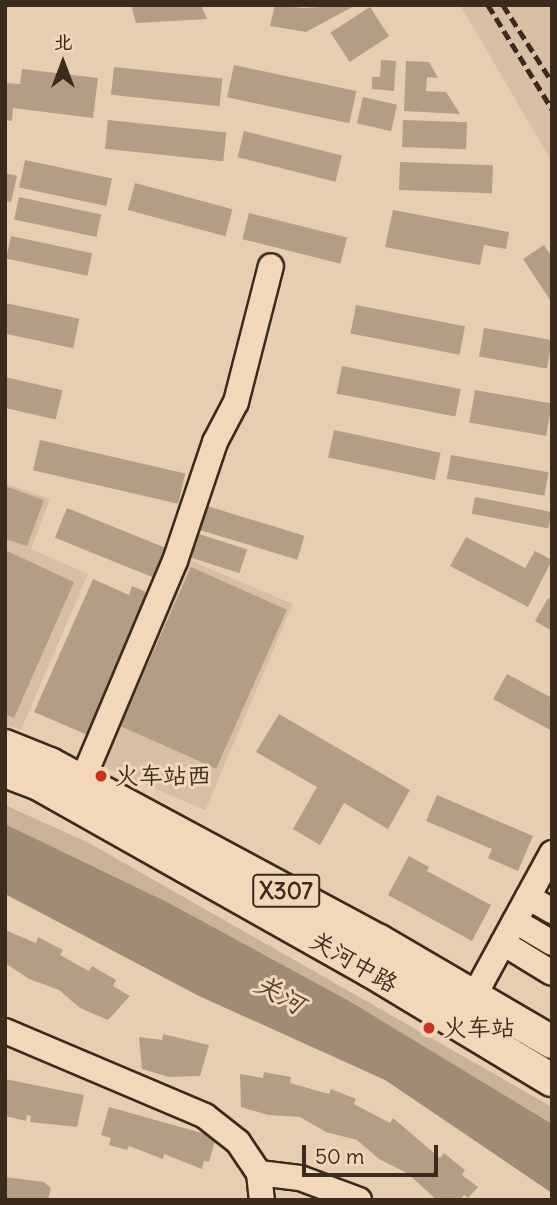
<!DOCTYPE html>
<html>
<head>
<meta charset="utf-8">
<style>
  body { margin:0 }
  #map { position:relative; width:557px; height:1205px; overflow:hidden; background:#e7ceb0; font-family:Delius,"LXGW WenKai TC",sans-serif }
  div>[style] { position:absolute }
  .built>* { inset:0; background:#d8bfa3; transform-origin:0 0 }
  .green>* { inset:0; background:#cab297 }
  .water>* { inset:0; background:#a08b74 }
  .building>* { inset:0; background:#b49d85; transform-origin:0 0 }
  .roads { filter:drop-shadow(2px 0 #3b2a1e) drop-shadow(-2px 0 #3b2a1e) drop-shadow(0 2px #3b2a1e) drop-shadow(0 -2px #3b2a1e) }
  .minor>* { height:24px; margin:-12px; padding:0 12px; transform-origin:12px; border-radius:12px; background:#f2d8b9 }
  .major>* { height:32px; margin:-16px; padding:0 16px; transform-origin:16px; border-radius:16px; background:#f2d8b9 }
  .rail>* { height:5px; margin-top:-2.5px; transform-origin:0; background:repeating-linear-gradient(90deg,#3b2a1e 0 10px,transparent 0 15px) }
  .dots>* { width:19px; height:19px; translate:-50% -50%; box-sizing:border-box; border:4px solid #f2d8b9; border-radius:50% }
  span { translate:-50% -50%; white-space:nowrap; text-align:center; line-height:1.15; -webkit-text-stroke:6px #f2d8b9; paint-order:stroke }
  .shield-label span { padding:2px 5px; background:#f2d8b9; border:2px solid; border-radius:5px; -webkit-text-stroke-width:0 }
  .shield-label { font-size:23px; color:#3b2a1e; font-weight:700 }
  .poi-label { font-size:24px; color:#3b2a1e }
  .left { translate:0 -50%; text-align:left }
  .street-label { font-size:24px; color:#3b2a1e }
  .water-label { font-size:26px; color:#544234; font-style:italic }
  .frame { position:absolute; inset:0; border:7px solid #3b2a1e; pointer-events:none }
  .north { position:absolute; left:28px; top:28px; width:70px; height:70px; -webkit-text-stroke:5px #f2d8b9; paint-order:stroke; rotate:0deg; font-size:19px; font-weight:700; line-height:28px; text-align:center; color:#3b2a1e }
  .north::after { content:''; display:block; margin:auto; width:24px; height:32px; background:#3b2a1e; clip-path:polygon(50% 0,100% 100%,50% 72%,0 100%) }
  .scale { position:absolute; left:302px; top:1145px; width:136px; height:32px; box-sizing:border-box; border:4px solid #3b2a1e; border-top:0; padding-left:9px; font-size:21px; line-height:24px; white-space:nowrap; color:#3b2a1e; -webkit-text-stroke:5px #f2d8b9; paint-order:stroke }
</style>
</head>
<body>
<div id="map">
  <div class="built">
    <i style="clip-path:polygon(460px 5px,552px 5px,552px 162px)"></i>
    <i style="clip-path:polygon(5px 477px,7px 484px,50px 499px,31px 549px,88px 574px,21px 730px,5px 724px)"></i>
    <i style="left:187px;top:559px;width:115px;height:224px;rotate:23deg"></i>
  </div>
  <div class="green">
    <i style="clip-path:polygon(5px 805px,89px 843px,552px 1107px,552px 1124px,351px 1002px,167px 902px,5px 824px)"></i>
  </div>
  <div class="water">
    <i style="clip-path:polygon(5px 824px,167px 902px,351px 1002px,552px 1124px,552px 1193px,385px 1080px,199px 996px,5px 894px)"></i>
  </div>
  <div class="building">
    <i style="clip-path:polygon(131px 5px,201px 5px,207px 19px,136px 23px)"></i>
    <i style="clip-path:polygon(275px 5px,303px 8px,356px 5px,306px 32px,270px 26px)"></i>
    <i style="left:370px;top:7px;width:35px;height:47px;rotate:57deg"></i>
    <i style="clip-path:polygon(381px 60px,396px 61px,394px 91px,372px 89px,372px 77px,380px 77px)"></i>
    <i style="clip-path:polygon(406px 61px,429px 62px,438px 78px,427px 77px,426px 91px,446px 92px,460px 114px,404px 111px)"></i>
    <i style="left:234px;top:65px;width:125px;height:33px;rotate:12deg"></i>
    <i style="left:114px;top:67px;width:109px;height:28px;rotate:6deg"></i>
    <i style="clip-path:polygon(22px 69px,98px 78px,93px 118px,13px 108px,12px 121px,5px 120px,5px 83px,20px 84px)"></i>
    <i style="left:363px;top:97px;width:35px;height:27px;rotate:13deg"></i>
    <i style="left:108px;top:120px;width:119px;height:29px;rotate:6deg"></i>
    <i style="left:403px;top:120px;width:64px;height:27px;rotate:2deg"></i>
    <i style="left:244px;top:131px;width:101px;height:27px;rotate:14deg"></i>
    <i style="left:25px;top:160px;width:89px;height:28px;rotate:12deg"></i>
    <i style="left:400px;top:162px;width:93px;height:28px;rotate:2deg"></i>
    <i style="clip-path:polygon(5px 173px,17px 176px,11px 202px,5px 201px)"></i>
    <i style="left:135px;top:183px;width:101px;height:28px;rotate:15deg"></i>
    <i style="left:19px;top:197px;width:84px;height:23px;rotate:12deg"></i>
    <i style="clip-path:polygon(393px 210px,509px 232px,506px 249px,484px 245px,480px 265px,385px 247px)"></i>
    <i style="left:249px;top:213px;width:101px;height:27px;rotate:14deg"></i>
    <i style="left:11px;top:236px;width:83px;height:23px;rotate:12deg"></i>
    <i style="clip-path:polygon(544px 245px,552px 257px,552px 303px,523px 259px)"></i>
    <i style="left:5px;top:303px;width:76px;height:30px;rotate:12deg"></i>
    <i style="left:356px;top:305px;width:111px;height:29px;rotate:11deg"></i>
    <i style="left:484px;top:328px;width:69px;height:29px;rotate:10deg"></i>
    <i style="left:342px;top:366px;width:121px;height:28px;rotate:11deg"></i>
    <i style="left:5px;top:377px;width:59px;height:30px;rotate:13deg"></i>
    <i style="left:475px;top:390px;width:78px;height:33px;rotate:10deg"></i>
    <i style="left:334px;top:430px;width:109px;height:28px;rotate:12deg"></i>
    <i style="left:40px;top:440px;width:149px;height:31px;rotate:13deg"></i>
    <i style="left:451px;top:455px;width:99px;height:24px;rotate:10deg"></i>
    <i style="clip-path:polygon(5px 486px,44px 500px,27px 546px,5px 539px)"></i>
    <i style="left:475px;top:497px;width:78px;height:17px;rotate:11deg"></i>
    <i style="left:207px;top:506px;width:102px;height:25px;rotate:17deg"></i>
    <i style="left:67px;top:508px;width:112px;height:32px;rotate:22deg"></i>
    <i style="left:190px;top:531px;width:60px;height:25px;rotate:18deg"></i>
    <i style="clip-path:polygon(466px 537px,525px 568px,535px 551px,552px 560px,528px 607px,450px 566px)"></i>
    <i style="clip-path:polygon(5px 550px,74px 582px,14px 718px,5px 714px)"></i>
    <i style="left:191px;top:567px;width:105px;height:174px;rotate:24deg"></i>
    <i style="clip-path:polygon(93px 579px,129px 595px,132px 586px,153px 595px,90px 736px,34px 712px)"></i>
    <i style="clip-path:polygon(548px 598px,552px 600px,552px 631px,535px 621px)"></i>
    <i style="clip-path:polygon(507px 674px,552px 698px,552px 731px,493px 699px)"></i>
    <i style="clip-path:polygon(279px 714px,410px 790px,388px 829px,344px 803px,320px 845px,293px 829px,317px 787px,256px 752px)"></i>
    <i style="clip-path:polygon(437px 795px,533px 836px,518px 871px,488px 858px,492px 849px,426px 821px)"></i>
    <i style="clip-path:polygon(409px 856px,429px 867px,427px 871px,491px 905px,472px 941px,388px 895px)"></i>
    <i style="clip-path:polygon(5px 930px,36px 943px,38px 937px,63px 950px,60px 955px,89px 971px,92px 966px,116px 980px,113px 986px,130px 996px,108px 1020px,80px 1008px,59px 990px,29px 979px,5px 963px)"></i>
    <i style="clip-path:polygon(163px 1034px,209px 1045px,200px 1076px,169px 1077px,142px 1069px,139px 1037px,162px 1040px)"></i>
    <i style="clip-path:polygon(264px 1072px,291px 1077px,290px 1083px,329px 1094px,331px 1089px,356px 1099px,354px 1104px,390px 1123px,393px 1118px,440px 1158px,444px 1153px,465px 1170px,462px 1175px,478px 1187px,468px 1198px,464px 1195px,460px 1200px,437px 1200px,407px 1173px,379px 1159px,357px 1140px,326px 1132px,300px 1117px,268px 1115px,241px 1107px,240px 1074px,263px 1078px)"></i>
    <i style="clip-path:polygon(5px 1079px,84px 1095px,77px 1127px,30px 1122px,31px 1116px,27px 1115px,26px 1121px,5px 1116px)"></i>
    <i style="clip-path:polygon(109px 1107px,216px 1137px,209px 1162px,204px 1161px,202px 1169px,164px 1154px,163px 1159px,129px 1146px,127px 1150px,109px 1145px,111px 1138px,101px 1135px)"></i>
    <i style="clip-path:polygon(5px 1177px,44px 1182px,51px 1188px,48px 1200px,5px 1200px)"></i>
  </div>
  <div class="roads">
    <div class="minor">
      <i style="left:82px;top:781px;width:239px;rotate:-67.1deg"></i>
      <i style="left:175px;top:561px;width:126px;rotate:-71.4deg"></i>
      <i style="left:215px;top:442px;width:45px;rotate:-62.3deg"></i>
      <i style="left:236px;top:402px;width:140px;rotate:-75.6deg"></i>
      <i style="left:528px;top:897px;width:28px;rotate:30deg"></i>
      <i style="left:515px;top:921px;width:43px;rotate:30.7deg"></i>
      <i style="left:503px;top:943px;width:57px;rotate:31.5deg"></i>
      <i style="left:474px;top:996px;width:163px;rotate:-61.4deg"></i>
      <i style="left:5px;top:1031px;width:217px;rotate:23deg"></i>
      <i style="left:205px;top:1116px;width:42px;rotate:38.2deg"></i>
      <i style="left:238px;top:1142px;width:37px;rotate:56deg"></i>
      <i style="left:259px;top:1173px;width:27px;rotate:84deg"></i>
      <i style="left:259px;top:1173px;width:41px;rotate:7deg"></i>
      <i style="left:300px;top:1178px;width:63px;rotate:20.4deg"></i>
    </div>
    <div class="major">
      <i style="left:5px;top:746px;width:48px;rotate:21.8deg"></i>
      <i style="left:50px;top:764px;width:374px;rotate:28.3deg"></i>
      <i style="left:379px;top:941px;width:200px;rotate:30.3deg"></i>
      <i style="left:5px;top:771px;width:34px;rotate:21deg"></i>
      <i style="left:37px;top:783px;width:383px;rotate:29.4deg"></i>
      <i style="left:371px;top:971px;width:211px;rotate:31.1deg"></i>
    </div>
  </div>
  <div class="rail">
    <i style="left:488px;top:5px;width:122px;rotate:58.4deg"></i>
    <i style="left:503px;top:5px;width:91px;rotate:57.5deg"></i>
  </div>
  <div class="dots">
    <i style="left:101px;top:776px;background:#c8321e"></i>
    <i style="left:429px;top:1028px;background:#c8321e"></i>
  </div>
  <div class="shield-label">
    <span style="left:286px;top:891px">X307</span>
  </div>
  <div class="poi-label">
    <span class="left" style="left:115px;top:776px">火车站西</span>
    <span class="left" style="left:443px;top:1028px">火车站</span>
  </div>
  <div class="street-label">
    <span style="left:354px;top:962px;rotate:30deg">关河中路</span>
  </div>
  <div class="water-label">
    <span style="left:280px;top:994px;rotate:29deg">关河</span>
  </div>
  <div class="frame"></div>
  <div class="north">北</div>
  <div class="scale">50 m</div>
</div>
</body>
</html>
